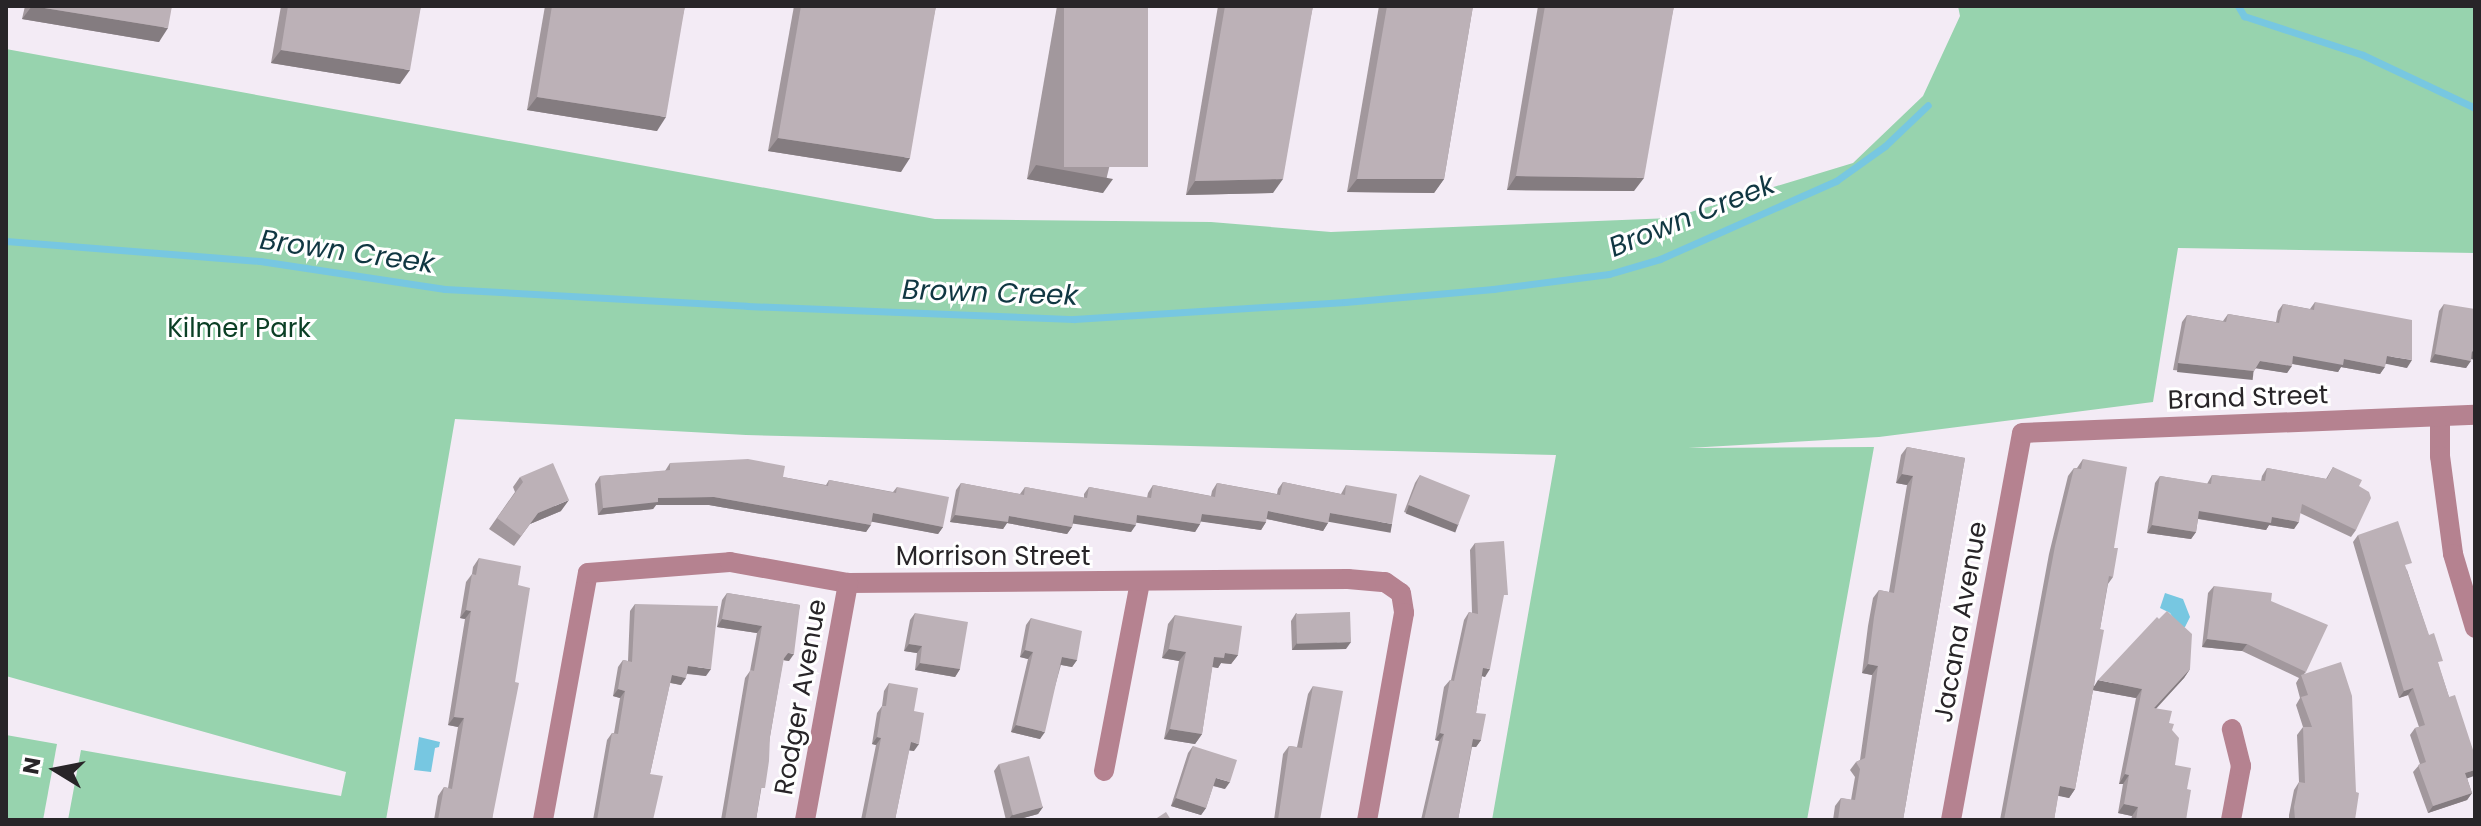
<!DOCTYPE html>
<html>
<head>
<meta charset="utf-8">
<style>
  body { margin:0 }
  #map { position:relative; width:2481px; height:826px; overflow:hidden; background:#f3ebf5; font-family:Poppins,sans-serif }
  div>[style] { position:absolute }
  .green>* { inset:0; background:#97d3ae }
  .water>* { inset:0; background:#77c7e1 }
  .stream>* { height:7px; margin:-3.5px; padding:0 3.5px; transform-origin:3.5px; border-radius:3.5px; background:#77c7e1 }
  .street>* { height:20px; margin:-10px; padding:0 10px; transform-origin:10px; border-radius:10px; background:#b58290 }
  .wall>* { inset:0; background:#a2989d }
  .shaded-wall>* { inset:0; background:#847c80; transform-origin:0 0 }
  .building>* { inset:0; background:#bcb1b7; transform-origin:0 0 }
  span { translate:-50% -50%; white-space:nowrap; text-align:center; line-height:1.15; -webkit-text-stroke:6px #fff; paint-order:stroke }
  .park-label { font-size:26px; color:#0c4026 }
  .street-label { font-size:26px; color:#282528 }
  .water-label { font-size:28px; color:#103742; font-style:italic }
  .frame { position:absolute; inset:0; border:8px solid #282528; pointer-events:none }
  .north { position:absolute; left:16px; top:730px; width:80px; height:80px; -webkit-text-stroke:6px #fff; paint-order:stroke; rotate:280deg; font-size:22px; font-weight:700; line-height:32px; text-align:center; color:#282528 }
  .north::after { content:''; display:block; margin:auto; width:28px; height:36px; background:#282528; clip-path:polygon(50% 0,100% 100%,50% 72%,0 100%) }
</style>
</head>
<body>
<div id="map">
  <div class="green">
    <i style="clip-path:polygon(1958px 6px,2475px 6px,2475px 253px,2178px 248px,2153px 402px,1879px 437px,1688px 448px,1874px 447px,1807px 820px,1492px 820px,1556px 455px,746px 435px,455px 419px,386px 820px,68px 820px,81px 750px,341px 796px,346px 772px,6px 676px,6px 49px,935px 219px,1211px 222px,1331px 232px,1671px 218px,1853px 163px,1923px 96px,1960px 16px)"></i>
    <i style="clip-path:polygon(6px 735px,57px 744px,43px 820px,6px 820px)"></i>
  </div>
  <div class="water">
    <i style="clip-path:polygon(2165px 593px,2183px 599px,2190px 617px,2185px 627px,2180px 628px,2170px 613px,2160px 608px)"></i>
    <i style="clip-path:polygon(419px 737px,440px 742px,439px 747px,435px 748px,431px 772px,414px 770px)"></i>
  </div>
  <div class="stream">
    <i style="left:2238px;top:6px;width:12px;rotate:59deg"></i>
    <i style="left:2244px;top:16px;width:125px;rotate:18.1deg"></i>
    <i style="left:2363px;top:55px;width:124px;rotate:25.3deg"></i>
    <i style="left:6px;top:241px;width:255px;rotate:4.5deg"></i>
    <i style="left:260px;top:261px;width:187px;rotate:8.6deg"></i>
    <i style="left:445px;top:289px;width:302px;rotate:3.2deg"></i>
    <i style="left:747px;top:306px;width:327px;rotate:2.3deg"></i>
    <i style="left:1074px;top:319px;width:272px;rotate:-3.6deg"></i>
    <i style="left:1345px;top:302px;width:149px;rotate:-5deg"></i>
    <i style="left:1493px;top:289px;width:117px;rotate:-7.4deg"></i>
    <i style="left:1609px;top:274px;width:53px;rotate:-16.4deg"></i>
    <i style="left:1660px;top:259px;width:193px;rotate:-23.9deg"></i>
    <i style="left:1836px;top:181px;width:60px;rotate:-35.5deg"></i>
    <i style="left:1885px;top:146px;width:59px;rotate:-43.6deg"></i>
  </div>
  <div class="street">
    <i style="left:2440px;top:418px;width:38px;rotate:90deg"></i>
    <i style="left:2440px;top:456px;width:99px;rotate:82.4deg"></i>
    <i style="left:2453px;top:554px;width:77px;rotate:73.4deg"></i>
    <i style="left:1104px;top:771px;width:191px;rotate:-79.2deg"></i>
    <i style="left:543px;top:820px;width:251px;rotate:-79.7deg"></i>
    <i style="left:588px;top:573px;width:142px;rotate:-4.4deg"></i>
    <i style="left:730px;top:562px;width:120px;rotate:10.1deg"></i>
    <i style="left:848px;top:583px;width:500px;rotate:-0.46deg"></i>
    <i style="left:1348px;top:579px;width:37px;rotate:5deg"></i>
    <i style="left:1385px;top:582px;width:19px;rotate:35deg"></i>
    <i style="left:1401px;top:593px;width:20px;rotate:81deg"></i>
    <i style="left:1404px;top:613px;width:210px;rotate:100.1deg"></i>
    <i style="left:805px;top:820px;width:241px;rotate:-79.7deg"></i>
    <i style="left:1951px;top:820px;width:393px;rotate:-79.6deg"></i>
    <i style="left:2022px;top:433px;width:453px;rotate:-2.3deg"></i>
    <i style="left:2231px;top:820px;width:55px;rotate:-79.5deg"></i>
    <i style="left:2241px;top:766px;width:38px;rotate:-104deg"></i>
  </div>
  <div class="wall">
    <i style="clip-path:polygon(25px 6px,172px 6px,159px 42px,22px 19px)"></i>
    <i style="clip-path:polygon(281px 6px,421px 6px,400px 84px,271px 63px)"></i>
    <i style="clip-path:polygon(545px 6px,685px 6px,657px 131px,527px 110px)"></i>
    <i style="clip-path:polygon(794px 6px,936px 6px,901px 172px,768px 151px)"></i>
    <i style="clip-path:polygon(1057px 6px,1148px 6px,1103px 193px,1027px 179px)"></i>
    <i style="clip-path:polygon(1218px 6px,1313px 6px,1273px 193px,1186px 195px)"></i>
    <i style="clip-path:polygon(1379px 6px,1473px 6px,1444px 179px,1434px 193px,1347px 192px)"></i>
    <i style="clip-path:polygon(1538px 6px,1674px 6px,1634px 191px,1507px 190px)"></i>
    <i style="clip-path:polygon(2315px 302px,2407px 368px,2386px 363px,2380px 374px,2341px 367px,2338px 372px,2292px 364px,2287px 373px,2256px 368px,2249px 378px,2173px 370px,2182px 322px,2187px 315px,2223px 321px,2228px 314px,2276px 322px,2278px 311px,2283px 304px,2310px 309px)"></i>
    <i style="clip-path:polygon(2444px 304px,2471px 359px,2466px 368px,2430px 362px,2439px 311px)"></i>
    <i style="clip-path:polygon(1907px 447px,1965px 458px,1903px 820px,1833px 820px,1835px 806px,1841px 798px,1851px 800px,1855px 777px,1850px 770px,1856px 762px,1860px 760px,1872px 675px,1862px 673px,1868px 626px,1873px 598px,1879px 590px,1889px 592px,1907px 485px,1896px 483px,1901px 455px)"></i>
    <i style="clip-path:polygon(2083px 459px,2114px 548px,2113px 577px,2108px 584px,2100px 629px,2094px 686px,2190px 669px,2184px 678px,2156px 709px,2169px 723px,2172px 730px,2175px 765px,2187px 789px,2186px 820px,2131px 820px,2132px 816px,2118px 813px,2123px 784px,2119px 784px,2136px 698px,2093px 690px,2075px 789px,2069px 798px,2058px 795px,2054px 820px,2000px 820px,2049px 554px,2068px 476px,2074px 468px,2077px 468px)"></i>
    <i style="clip-path:polygon(670px 463px,783px 477px,826px 485px,829px 480px,893px 492px,897px 487px,943px 527px,938px 534px,872px 521px,866px 532px,709px 505px,656px 505px,653px 509px,598px 515px,595px 484px,600px 476px,665px 471px)"></i>
    <i style="clip-path:polygon(2333px 467px,2359px 486px,2356px 530px,2351px 537px,2300px 513px,2294px 529px,2269px 525px,2266px 530px,2198px 519px,2196px 532px,2191px 539px,2147px 533px,2155px 483px,2160px 476px,2207px 484px,2212px 475px,2261px 481px,2262px 476px,2267px 468px,2326px 479px)"></i>
    <i style="clip-path:polygon(1420px 475px,1454px 531px,1404px 512px,1415px 483px)"></i>
    <i style="clip-path:polygon(520px 477px,561px 511px,530px 524px,514px 546px,489px 529px,515px 492px,513px 487px)"></i>
    <i style="clip-path:polygon(1283px 482px,1341px 494px,1346px 485px,1387px 531px,1329px 521px,1323px 531px,1266px 519px,1266px 522px,1261px 530px,1201px 521px,1200px 524px,1195px 532px,1136px 522px,1131px 532px,1073px 523px,1072px 527px,1067px 534px,1007px 523px,1003px 529px,950px 522px,956px 490px,961px 483px,1020px 494px,1025px 487px,1084px 498px,1084px 494px,1089px 487px,1147px 498px,1148px 493px,1153px 485px,1211px 496px,1212px 491px,1217px 483px,1277px 494px,1278px 489px)"></i>
    <i style="clip-path:polygon(2358px 535px,2407px 570px,2449px 697px,2475px 756px,2475px 774px,2467px 778px,2472px 793px,2467px 800px,2428px 813px,2413px 772px,2420px 764px,2410px 735px,2415px 728px,2419px 727px,2408px 695px,2399px 698px,2353px 542px)"></i>
    <i style="clip-path:polygon(1475px 543px,1502px 602px,1485px 677px,1482px 676px,1476px 713px,1481px 740px,1476px 747px,1472px 747px,1458px 820px,1421px 820px,1439px 741px,1435px 740px,1444px 687px,1450px 680px,1451px 680px,1464px 620px,1469px 612px,1472px 613px,1470px 550px)"></i>
    <i style="clip-path:polygon(479px 558px,518px 585px,492px 820px,434px 820px,438px 796px,444px 787px,448px 788px,458px 727px,448px 725px,465px 619px,460px 618px,466px 582px,472px 574px,473px 567px)"></i>
    <i style="clip-path:polygon(2214px 586px,2306px 672px,2304px 674px,2355px 820px,2289px 820px,2289px 815px,2294px 790px,2299px 782px,2297px 735px,2303px 727px,2296px 705px,2300px 698px,2296px 683px,2299px 678px,2242px 651px,2202px 647px,2208px 593px)"></i>
    <i style="clip-path:polygon(727px 593px,800px 605px,789px 661px,783px 660px,756px 820px,721px 820px,745px 678px,750px 671px,757px 633px,717px 627px,722px 600px)"></i>
    <i style="clip-path:polygon(635px 604px,706px 676px,687px 674px,681px 685px,670px 683px,650px 774px,653px 820px,593px 820px,607px 740px,612px 733px,614px 733px,620px 698px,613px 696px,618px 667px,623px 660px,628px 661px,630px 611px)"></i>
    <i style="clip-path:polygon(915px 613px,960px 669px,955px 677px,915px 670px,917px 653px,904px 651px,910px 620px)"></i>
    <i style="clip-path:polygon(1296px 613px,1346px 649px,1292px 650px,1291px 621px)"></i>
    <i style="clip-path:polygon(1175px 615px,1238px 655px,1231px 664px,1221px 663px,1218px 668px,1212px 667px,1202px 734px,1195px 744px,1164px 739px,1179px 661px,1162px 658px,1168px 624px)"></i>
    <i style="clip-path:polygon(1031px 618px,1077px 660px,1072px 667px,1061px 665px,1040px 739px,1011px 732px,1028px 659px,1020px 657px,1026px 625px)"></i>
    <i style="clip-path:polygon(889px 683px,914px 711px,914px 751px,909px 750px,895px 820px,861px 820px,876px 745px,872px 744px,877px 713px,882px 706px,884px 691px)"></i>
    <i style="clip-path:polygon(1313px 686px,1320px 820px,1274px 820px,1283px 754px,1289px 746px,1297px 747px,1308px 694px)"></i>
    <i style="clip-path:polygon(1193px 746px,1225px 789px,1213px 786px,1206px 808px,1201px 815px,1171px 806px,1188px 753px)"></i>
    <i style="clip-path:polygon(999px 764px,1043px 807px,1038px 814px,1016px 820px,1006px 820px,994px 771px)"></i>
  </div>
  <div class="shaded-wall">
    <i style="clip-path:polygon(32px 6px,168px 28px,159px 42px,22px 19px)"></i>
    <i style="clip-path:polygon(281px 50px,410px 70px,400px 84px,271px 63px)"></i>
    <i style="clip-path:polygon(537px 97px,666px 117px,657px 131px,527px 110px)"></i>
    <i style="clip-path:polygon(778px 138px,910px 158px,901px 172px,768px 151px)"></i>
    <i style="clip-path:polygon(1036px 165px,1113px 179px,1103px 193px,1027px 179px)"></i>
    <i style="clip-path:polygon(1516px 176px,1644px 178px,1634px 191px,1507px 190px)"></i>
    <i style="clip-path:polygon(1283px 179px,1273px 193px,1186px 195px,1195px 181px)"></i>
    <i style="clip-path:polygon(1357px 179px,1444px 179px,1434px 193px,1347px 192px)"></i>
    <i style="clip-path:polygon(2472px 351px,2475px 352px,2475px 360px,2467px 358px)"></i>
    <i style="clip-path:polygon(2435px 354px,2471px 361px,2466px 368px,2430px 362px)"></i>
    <i style="clip-path:polygon(2293px 356px,2344px 359px,2385px 367px,2380px 374px,2341px 367px,2338px 372px,2288px 363px)"></i>
    <i style="clip-path:polygon(2387px 356px,2412px 360px,2407px 368px,2382px 363px)"></i>
    <i style="clip-path:polygon(2260px 361px,2292px 366px,2287px 373px,2254px 368px)"></i>
    <i style="left:2178px;top:363px;width:76px;height:9px;rotate:6deg"></i>
    <i style="clip-path:polygon(1902px 474px,1913px 476px,1907px 485px,1896px 483px)"></i>
    <i style="clip-path:polygon(714px 497px,871px 525px,866px 532px,709px 505px,656px 505px,653px 509px,598px 515px,603px 508px,658px 498px)"></i>
    <i style="clip-path:polygon(569px 500px,561px 511px,530px 524px,514px 546px,538px 513px)"></i>
    <i style="left:1409px;top:505px;width:53px;height:9px;rotate:21deg"></i>
    <i style="clip-path:polygon(1268px 511px,1328px 523px,1323px 531px,1263px 518px)"></i>
    <i style="clip-path:polygon(2199px 511px,2272px 517px,2299px 522px,2294px 529px,2269px 525px,2266px 530px,2194px 518px)"></i>
    <i style="clip-path:polygon(873px 513px,943px 527px,938px 534px,868px 521px)"></i>
    <i style="left:1330px;top:513px;width:63px;height:9px;rotate:10deg"></i>
    <i style="clip-path:polygon(1202px 514px,1266px 522px,1261px 530px,1197px 521px)"></i>
    <i style="clip-path:polygon(955px 515px,1009px 516px,1072px 527px,1067px 534px,1007px 523px,1003px 529px,950px 522px)"></i>
    <i style="clip-path:polygon(1074px 515px,1136px 525px,1131px 532px,1069px 523px)"></i>
    <i style="clip-path:polygon(1137px 515px,1200px 524px,1195px 532px,1132px 522px)"></i>
    <i style="clip-path:polygon(2152px 525px,2196px 532px,2191px 539px,2147px 533px)"></i>
    <i style="clip-path:polygon(466px 610px,471px 611px,465px 619px,460px 618px)"></i>
    <i style="clip-path:polygon(722px 619px,762px 626px,757px 633px,717px 627px)"></i>
    <i style="clip-path:polygon(2207px 639px,2247px 644px,2242px 651px,2202px 647px)"></i>
    <i style="clip-path:polygon(1351px 642px,1346px 649px,1292px 650px,1297px 643px)"></i>
    <i style="clip-path:polygon(909px 644px,922px 646px,917px 653px,904px 651px)"></i>
    <i style="clip-path:polygon(1169px 649px,1186px 652px,1179px 661px,1162px 658px)"></i>
    <i style="clip-path:polygon(1025px 650px,1033px 652px,1028px 659px,1020px 657px)"></i>
    <i style="clip-path:polygon(788px 653px,794px 654px,789px 661px,783px 660px)"></i>
    <i style="clip-path:polygon(1225px 653px,1238px 655px,1231px 664px,1221px 663px,1218px 668px,1208px 666px,1214px 657px)"></i>
    <i style="clip-path:polygon(1062px 657px,1077px 660px,1072px 667px,1057px 664px)"></i>
    <i style="clip-path:polygon(920px 663px,960px 669px,955px 677px,915px 670px)"></i>
    <i style="clip-path:polygon(1868px 664px,1878px 666px,1872px 675px,1862px 673px)"></i>
    <i style="clip-path:polygon(688px 666px,711px 669px,706px 676px,684px 673px)"></i>
    <i style="clip-path:polygon(1483px 668px,1490px 669px,1485px 677px,1478px 675px)"></i>
    <i style="clip-path:polygon(2190px 669px,2184px 678px,2147px 718px,2154px 708px)"></i>
    <i style="clip-path:polygon(672px 675px,686px 678px,681px 685px,667px 682px)"></i>
    <i style="clip-path:polygon(2098px 680px,2142px 689px,2136px 698px,2092px 690px)"></i>
    <i style="clip-path:polygon(2413px 688px,2408px 695px,2399px 698px,2404px 691px)"></i>
    <i style="clip-path:polygon(618px 689px,625px 691px,620px 698px,613px 696px)"></i>
    <i style="clip-path:polygon(454px 717px,464px 718px,458px 727px,448px 725px)"></i>
    <i style="clip-path:polygon(1016px 725px,1045px 732px,1040px 739px,1011px 732px)"></i>
    <i style="clip-path:polygon(1170px 729px,1202px 734px,1195px 744px,1164px 739px)"></i>
    <i style="clip-path:polygon(1440px 733px,1444px 734px,1439px 741px,1435px 740px)"></i>
    <i style="clip-path:polygon(877px 737px,881px 738px,876px 745px,872px 744px)"></i>
    <i style="clip-path:polygon(1473px 739px,1481px 740px,1476px 747px,1468px 746px)"></i>
    <i style="clip-path:polygon(911px 742px,919px 744px,914px 751px,906px 750px)"></i>
    <i style="clip-path:polygon(2475px 770px,2474px 776px,2460px 781px,2465px 773px)"></i>
    <i style="clip-path:polygon(2125px 774px,2129px 775px,2123px 784px,2119px 784px)"></i>
    <i style="clip-path:polygon(1216px 778px,1230px 782px,1225px 789px,1211px 785px)"></i>
    <i style="clip-path:polygon(2060px 786px,2075px 789px,2069px 798px,2054px 795px)"></i>
    <i style="clip-path:polygon(2472px 793px,2467px 800px,2428px 813px,2433px 806px)"></i>
    <i style="clip-path:polygon(1176px 798px,1206px 808px,1201px 815px,1171px 806px)"></i>
    <i style="clip-path:polygon(2124px 804px,2138px 807px,2132px 816px,2118px 813px)"></i>
    <i style="clip-path:polygon(1043px 807px,1038px 814px,1016px 820px,1008px 820px,1012px 815px)"></i>
  </div>
  <div class="building">
    <i style="clip-path:polygon(32px 6px,172px 6px,168px 28px)"></i>
    <i style="clip-path:polygon(288px 6px,421px 6px,410px 70px,281px 50px)"></i>
    <i style="clip-path:polygon(552px 6px,685px 6px,666px 117px,537px 97px)"></i>
    <i style="clip-path:polygon(801px 6px,936px 6px,910px 158px,778px 138px)"></i>
    <i style="left:1064px;top:6px;width:84px;height:161px"></i>
    <i style="clip-path:polygon(1225px 6px,1313px 6px,1283px 179px,1195px 181px)"></i>
    <i style="clip-path:polygon(1387px 6px,1473px 6px,1444px 179px,1357px 179px)"></i>
    <i style="clip-path:polygon(1545px 6px,1674px 6px,1644px 178px,1516px 176px)"></i>
    <i style="clip-path:polygon(2315px 302px,2412px 320px,2412px 360px,2387px 356px,2385px 367px,2344px 359px,2343px 365px,2293px 356px,2292px 366px,2260px 361px,2254px 371px,2178px 363px,2187px 315px,2226px 322px,2228px 314px,2279px 323px,2283px 304px,2314px 310px)"></i>
    <i style="clip-path:polygon(2444px 304px,2475px 309px,2475px 352px,2472px 351px,2471px 361px,2435px 354px)"></i>
    <i style="clip-path:polygon(1907px 447px,1965px 458px,1903px 820px,1838px 820px,1841px 798px,1855px 800px,1860px 769px,1856px 762px,1865px 758px,1878px 666px,1868px 664px,1874px 617px,1879px 590px,1894px 593px,1913px 476px,1902px 474px)"></i>
    <i style="clip-path:polygon(748px 459px,785px 466px,783px 477px,828px 486px,829px 480px,896px 493px,897px 487px,949px 497px,943px 527px,873px 513px,871px 525px,714px 497px,658px 498px,658px 502px,603px 508px,600px 476px,670px 470px,670px 463px)"></i>
    <i style="clip-path:polygon(2083px 459px,2127px 467px,2114px 548px,2118px 548px,2113px 577px,2109px 576px,2100px 629px,2104px 630px,2075px 789px,2060px 786px,2054px 820px,2004px 820px,2055px 546px,2074px 468px,2081px 469px)"></i>
    <i style="clip-path:polygon(553px 463px,569px 500px,538px 513px,521px 536px,497px 518px,523px 482px,520px 477px)"></i>
    <i style="clip-path:polygon(2333px 467px,2362px 480px,2359px 486px,2369px 492px,2371px 498px,2356px 530px,2302px 504px,2299px 522px,2272px 517px,2271px 523px,2199px 511px,2196px 532px,2152px 525px,2160px 476px,2211px 484px,2212px 475px,2265px 481px,2267px 468px,2327px 479px)"></i>
    <i style="left:1420px;top:475px;width:54px;height:32px;rotate:22deg"></i>
    <i style="clip-path:polygon(1283px 482px,1345px 495px,1346px 485px,1397px 494px,1392px 524px,1330px 513px,1328px 523px,1268px 511px,1266px 522px,1202px 514px,1200px 524px,1137px 515px,1136px 525px,1074px 515px,1072px 527px,1009px 516px,1008px 522px,955px 515px,961px 483px,1024px 495px,1025px 487px,1087px 498px,1089px 487px,1151px 498px,1153px 485px,1215px 497px,1217px 483px,1280px 495px)"></i>
    <i style="clip-path:polygon(2398px 521px,2412px 563px,2405px 565px,2429px 635px,2434px 633px,2443px 661px,2438px 662px,2449px 697px,2455px 695px,2475px 756px,2475px 770px,2465px 773px,2472px 793px,2433px 806px,2418px 765px,2426px 762px,2415px 728px,2425px 725px,2413px 688px,2404px 691px,2358px 535px)"></i>
    <i style="clip-path:polygon(1504px 541px,1508px 595px,1504px 595px,1490px 669px,1483px 668px,1476px 713px,1486px 714px,1481px 740px,1473px 739px,1458px 820px,1424px 820px,1444px 734px,1440px 733px,1450px 680px,1454px 681px,1469px 612px,1478px 614px,1475px 543px)"></i>
    <i style="clip-path:polygon(479px 558px,521px 566px,518px 585px,530px 588px,515px 682px,519px 683px,492px 820px,438px 820px,444px 787px,452px 789px,464px 718px,454px 717px,471px 611px,466px 610px,472px 574px,476px 575px)"></i>
    <i style="clip-path:polygon(2214px 586px,2272px 593px,2271px 601px,2328px 625px,2306px 672px,2247px 644px,2207px 639px)"></i>
    <i style="clip-path:polygon(727px 593px,800px 605px,794px 654px,788px 653px,784px 658px,770px 736px,769px 761px,765px 788px,761px 788px,756px 820px,725px 820px,750px 670px,754px 671px,762px 626px,722px 619px)"></i>
    <i style="clip-path:polygon(635px 604px,718px 606px,711px 669px,688px 666px,686px 678px,672px 675px,650px 774px,663px 776px,653px 820px,597px 820px,612px 733px,618px 734px,625px 691px,618px 689px,623px 660px,632px 662px)"></i>
    <i style="clip-path:polygon(2167px 611px,2192px 634px,2190px 669px,2154px 708px,2172px 711px,2169px 723px,2174px 724px,2172px 730px,2179px 738px,2175px 765px,2191px 768px,2187px 789px,2191px 790px,2186px 820px,2136px 820px,2138px 807px,2124px 804px,2129px 775px,2125px 774px,2142px 689px,2098px 680px,2157px 617px,2159px 619px)"></i>
    <i style="left:1350px;top:612px;width:30px;height:54px;rotate:88deg"></i>
    <i style="clip-path:polygon(915px 613px,968px 622px,960px 669px,920px 663px,922px 646px,909px 644px)"></i>
    <i style="clip-path:polygon(1175px 615px,1242px 626px,1238px 655px,1225px 653px,1224px 658px,1214px 657px,1202px 734px,1170px 729px,1186px 652px,1169px 649px)"></i>
    <i style="clip-path:polygon(1031px 618px,1082px 631px,1077px 660px,1062px 657px,1045px 732px,1016px 725px,1033px 652px,1025px 650px)"></i>
    <i style="clip-path:polygon(2341px 662px,2352px 696px,2356px 792px,2359px 793px,2355px 820px,2295px 820px,2294px 807px,2299px 782px,2305px 783px,2303px 727px,2312px 727px,2301px 697px,2308px 695px,2301px 675px)"></i>
    <i style="clip-path:polygon(889px 683px,918px 688px,914px 711px,924px 713px,919px 744px,911px 742px,895px 820px,865px 820px,881px 738px,877px 737px,882px 706px,886px 706px)"></i>
    <i style="clip-path:polygon(1313px 686px,1343px 691px,1320px 820px,1278px 820px,1289px 746px,1302px 748px)"></i>
    <i style="clip-path:polygon(1193px 746px,1237px 760px,1230px 782px,1216px 778px,1206px 808px,1176px 798px)"></i>
    <i style="left:1029px;top:756px;width:53px;height:31px;rotate:75deg"></i>
    <i style="clip-path:polygon(1166px 812px,1171px 820px,1154px 820px)"></i>
  </div>
  <div class="park-label">
    <span style="left:239px;top:329px">Kilmer Park</span>
  </div>
  <div class="street-label">
    <span style="left:2248px;top:398px;rotate:-2deg">Brand Street</span>
    <span style="left:993px;top:557px">Morrison Street</span>
    <span style="left:1961px;top:622px;rotate:-80deg">Jacana Avenue</span>
    <span style="left:801px;top:697px;rotate:-80deg">Rodger Avenue</span>
  </div>
  <div class="water-label">
    <span style="left:1692px;top:216px;rotate:-22deg">Brown Creek</span>
    <span style="left:347px;top:252px;rotate:8deg">Brown Creek</span>
    <span style="left:990px;top:293px;rotate:2deg">Brown Creek</span>
  </div>
  <div class="frame"></div>
  <div class="north">N</div>
</div>
</body>
</html>
